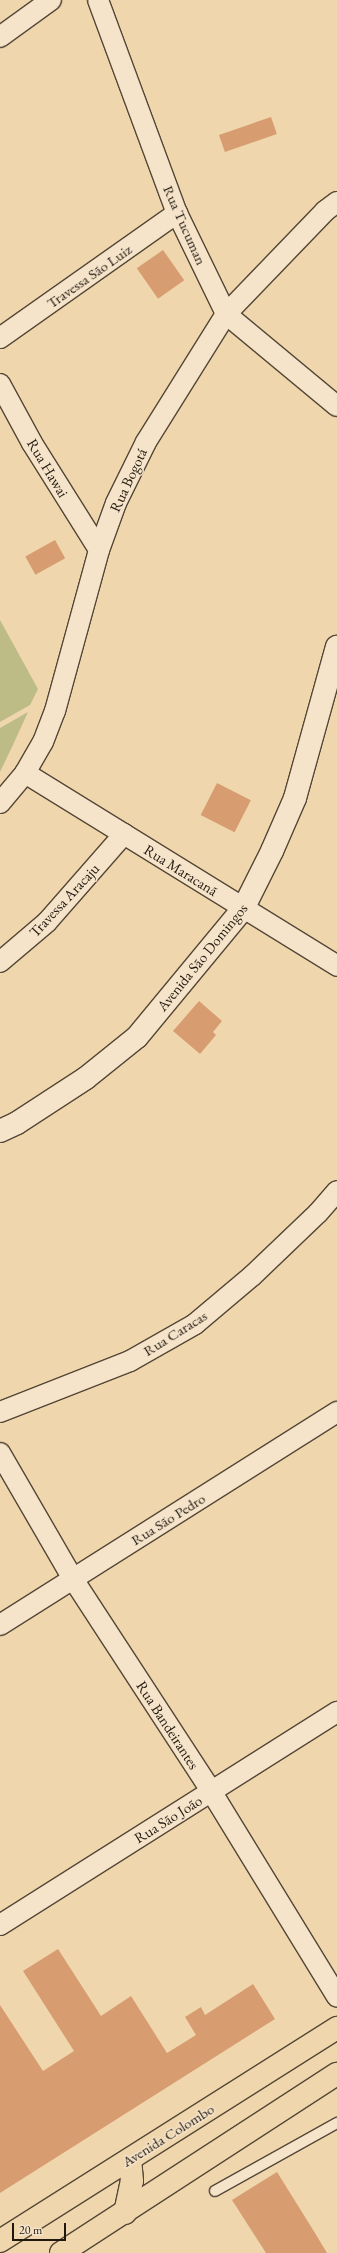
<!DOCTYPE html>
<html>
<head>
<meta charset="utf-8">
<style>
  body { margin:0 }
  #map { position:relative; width:337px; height:2253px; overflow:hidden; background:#f0d6ad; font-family:"EB Garamond",serif }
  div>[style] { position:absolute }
  .green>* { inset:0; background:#bebc86 }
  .building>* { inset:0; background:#d79d70; transform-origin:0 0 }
  .roads { filter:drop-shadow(1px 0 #544736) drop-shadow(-1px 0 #544736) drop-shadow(0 1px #544736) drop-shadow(0 -1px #544736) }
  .service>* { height:10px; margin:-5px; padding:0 5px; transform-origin:5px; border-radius:5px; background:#f5e4ca }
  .minor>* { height:20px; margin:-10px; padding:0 10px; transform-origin:10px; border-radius:10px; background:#f5e4ca }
  .tertiary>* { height:22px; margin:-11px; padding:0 11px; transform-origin:11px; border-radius:11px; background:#f5e4ca }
  .primary>* { height:22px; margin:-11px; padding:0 11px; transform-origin:11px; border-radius:11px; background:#f0d6ad }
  span { translate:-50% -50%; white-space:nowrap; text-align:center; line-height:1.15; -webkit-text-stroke:3px #f5e4ca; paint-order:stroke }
  .street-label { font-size:15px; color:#20170e }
  .scale { position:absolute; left:12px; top:2223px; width:54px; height:18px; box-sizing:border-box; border:2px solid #20170e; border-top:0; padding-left:5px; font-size:12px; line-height:14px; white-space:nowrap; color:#20170e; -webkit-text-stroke:3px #f5e4ca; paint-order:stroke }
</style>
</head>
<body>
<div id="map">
  <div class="green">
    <i style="clip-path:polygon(0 620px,38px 689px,30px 705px,0 722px)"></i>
    <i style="clip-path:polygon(28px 712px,12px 747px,0 772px,0 728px)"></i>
  </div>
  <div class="building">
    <i style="left:271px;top:117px;width:18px;height:55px;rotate:71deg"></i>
    <i style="left:163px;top:250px;width:37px;height:32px;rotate:55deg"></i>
    <i style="left:55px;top:540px;width:21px;height:34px;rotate:61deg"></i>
    <i style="left:217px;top:783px;width:38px;height:36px;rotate:27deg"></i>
    <i style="clip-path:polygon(199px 1001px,222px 1021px,213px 1032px,216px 1035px,200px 1054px,173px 1031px)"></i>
    <i style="clip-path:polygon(58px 1949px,101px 2016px,131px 1996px,167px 2053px,196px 2035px,185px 2017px,201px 2007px,205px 2015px,253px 1984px,275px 2019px,0 2193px,0 2005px,43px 2071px,74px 2051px,23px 1971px)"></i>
    <i style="clip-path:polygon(277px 2172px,315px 2233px,327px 2253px,266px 2253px,232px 2200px)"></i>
  </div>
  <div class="roads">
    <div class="service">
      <i style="left:215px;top:2191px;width:140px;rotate:-29.1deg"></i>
    </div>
    <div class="minor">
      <i style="left:98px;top:0;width:227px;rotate:69.7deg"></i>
      <i style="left:177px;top:213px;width:112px;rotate:64.1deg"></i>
      <i style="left:226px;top:314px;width:144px;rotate:39.7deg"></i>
      <i style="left:0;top:37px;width:63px;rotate:-36deg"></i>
      <i style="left:0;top:338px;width:217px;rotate:-35.2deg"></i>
      <i style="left:0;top:384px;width:67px;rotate:61.5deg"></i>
      <i style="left:32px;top:443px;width:126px;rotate:57.9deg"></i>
      <i style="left:25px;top:773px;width:367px;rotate:31.7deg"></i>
      <i style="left:0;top:803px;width:39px;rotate:-50deg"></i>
      <i style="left:25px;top:773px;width:36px;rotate:-60deg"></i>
      <i style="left:43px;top:742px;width:33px;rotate:-69deg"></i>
      <i style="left:55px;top:711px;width:167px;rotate:-74.7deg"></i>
      <i style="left:99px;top:550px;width:50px;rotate:-70.1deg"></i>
      <i style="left:116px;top:503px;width:68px;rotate:-63.8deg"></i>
      <i style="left:146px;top:442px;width:151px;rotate:-58deg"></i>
      <i style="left:226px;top:314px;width:143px;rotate:-46.1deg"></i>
      <i style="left:325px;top:211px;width:15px;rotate:-37deg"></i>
      <i style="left:0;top:962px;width:62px;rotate:-40.4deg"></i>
      <i style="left:47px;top:922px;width:117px;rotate:-48.8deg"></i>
      <i style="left:0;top:1412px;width:140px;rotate:-21.4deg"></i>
      <i style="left:130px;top:1361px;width:75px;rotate:-29.6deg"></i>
      <i style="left:195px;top:1324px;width:75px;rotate:-40.1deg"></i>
      <i style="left:252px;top:1276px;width:91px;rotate:-43.7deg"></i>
      <i style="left:318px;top:1213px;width:29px;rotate:-49deg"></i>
      <i style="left:0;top:1453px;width:146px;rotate:59.9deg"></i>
      <i style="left:73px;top:1579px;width:253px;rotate:56.9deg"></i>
      <i style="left:211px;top:1791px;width:241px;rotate:58.5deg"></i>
      <i style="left:0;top:1625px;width:399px;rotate:-32.3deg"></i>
      <i style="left:0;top:1925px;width:399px;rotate:-32.3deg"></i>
    </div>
    <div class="tertiary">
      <i style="left:0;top:1131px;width:19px;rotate:-25deg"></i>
      <i style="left:17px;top:1123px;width:82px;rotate:-33.1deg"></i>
      <i style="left:86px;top:1078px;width:65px;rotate:-38.8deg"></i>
      <i style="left:137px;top:1037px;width:166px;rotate:-50.4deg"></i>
      <i style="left:243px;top:909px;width:65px;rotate:-63.4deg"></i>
      <i style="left:272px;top:851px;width:58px;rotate:-66.5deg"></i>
      <i style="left:295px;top:798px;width:157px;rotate:-74.5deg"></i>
    </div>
    <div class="primary">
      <i style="left:125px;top:2213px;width:33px;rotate:-78deg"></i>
      <i style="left:132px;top:2181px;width:22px;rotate:-95deg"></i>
      <i style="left:0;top:2241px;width:399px;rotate:-32.3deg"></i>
      <i style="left:61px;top:2253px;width:329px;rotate:-33deg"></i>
    </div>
  </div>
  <div class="street-label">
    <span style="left:185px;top:225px;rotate:66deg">Rua Tucuman</span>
    <span style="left:89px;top:276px;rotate:-35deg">Travessa São Luiz</span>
    <span style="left:48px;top:468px;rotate:59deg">Rua Hawai</span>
    <span style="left:128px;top:480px;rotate:-65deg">Rua Bogotá</span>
    <span style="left:181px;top:870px;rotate:32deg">Rua Maracanã</span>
    <span style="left:64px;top:900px;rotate:-47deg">Travessa Aracaju</span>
    <span style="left:202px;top:957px;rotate:-51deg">Avenida São Domingos</span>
    <span style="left:175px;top:1333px;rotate:-32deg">Rua Caracas</span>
    <span style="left:168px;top:1519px;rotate:-32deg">Rua São Pedro</span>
    <span style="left:168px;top:1725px;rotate:57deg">Rua Bandeirantes</span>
    <span style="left:168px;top:1819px;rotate:-32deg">Rua São João</span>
    <span style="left:168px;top:2135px;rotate:-32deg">Avenida Colombo</span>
  </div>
  <div class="scale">20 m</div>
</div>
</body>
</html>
